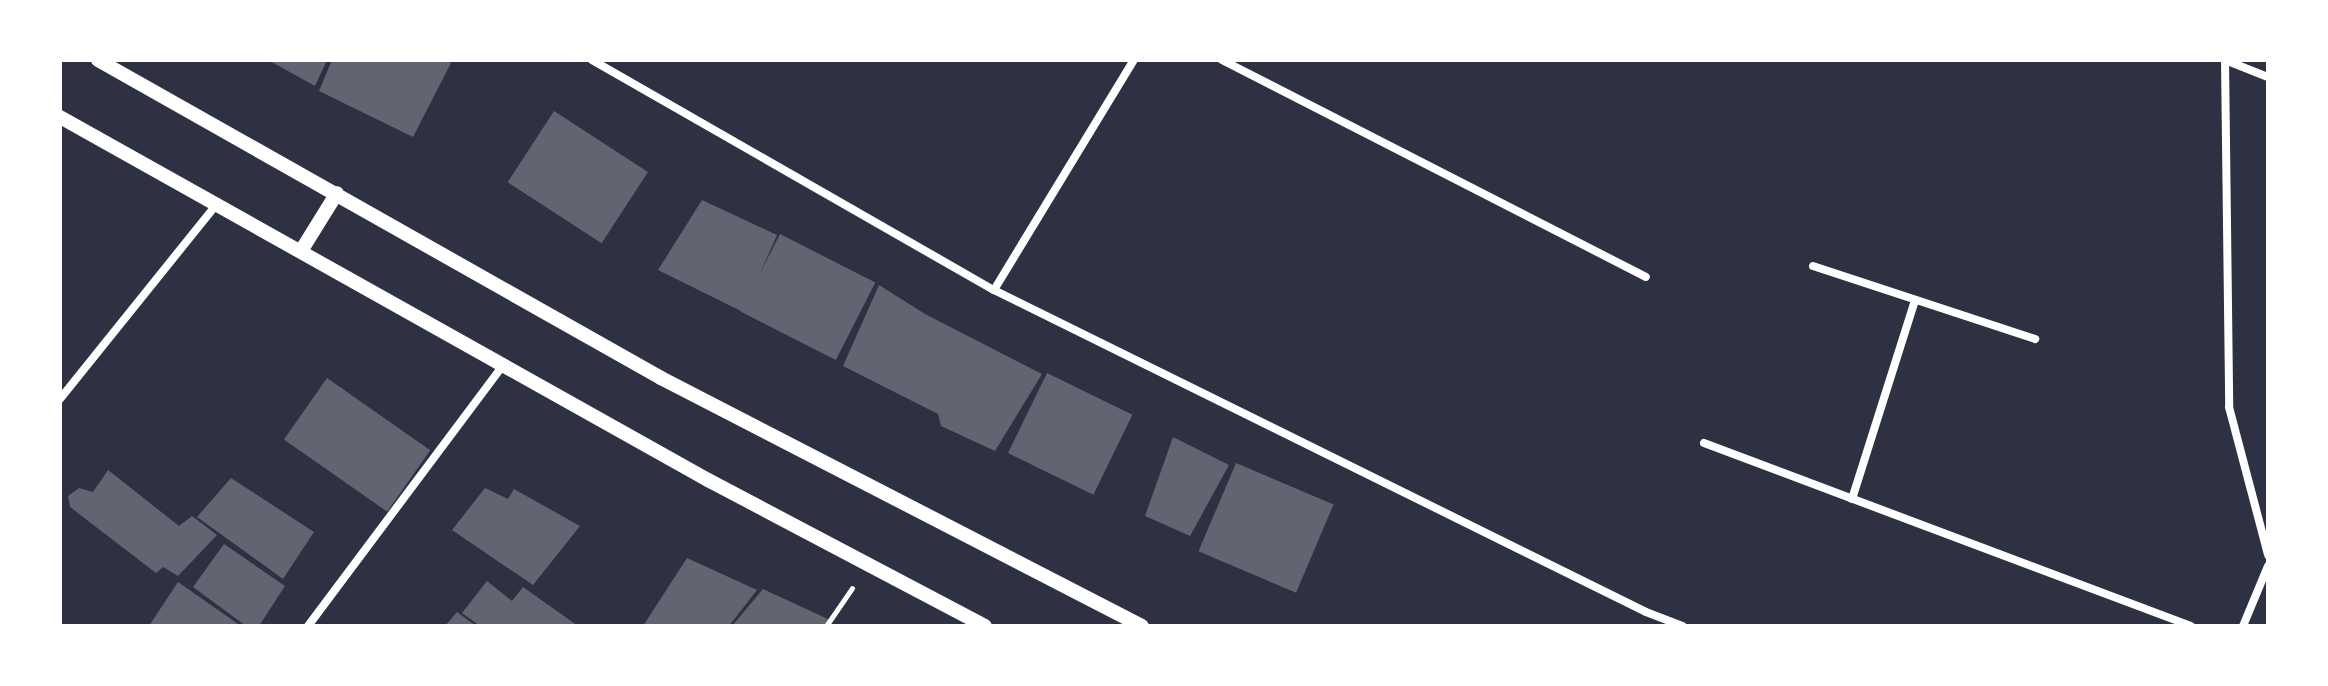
<!DOCTYPE html>
<html>
<head>
<meta charset="utf-8">
<style>
  body { margin:0 }
  #map { position:relative; width:2328px; height:686px; overflow:hidden; background:#2d3142; font-family:Poppins,sans-serif }
  div>[style] { position:absolute }
  .building>* { inset:0; background:#626471; transform-origin:0 0 }
  .path>* { height:5px; margin:-2.5px; padding:0 2.5px; transform-origin:2.5px; border-radius:2.5px; background:#fff }
  .minor>* { height:8px; margin:-4px; padding:0 4px; transform-origin:4px; border-radius:4px; background:#fff }
  .tertiary>* { height:14px; margin:-7px; padding:0 7px; transform-origin:7px; border-radius:7px; background:#fff }
  span { translate:-50% -50%; white-space:nowrap; text-align:center; line-height:1.15; -webkit-text-stroke:8px #fff; paint-order:stroke }
  .frame { position:absolute; inset:0; border:62px solid #fff; pointer-events:none }
</style>
</head>
<body>
<div id="map">
  <div class="building">
    <i style="clip-path:polygon(268px 60px,327px 60px,315px 86px)"></i>
    <i style="clip-path:polygon(332px 60px,445px 60px,451px 63px,413px 137px,319px 91px)"></i>
    <i style="left:554px;top:111px;width:112px;height:85px;rotate:33deg"></i>
    <i style="clip-path:polygon(702px 200px,777px 235px,743px 312px,658px 270px)"></i>
    <i style="left:780px;top:234px;width:107px;height:87px;rotate:27deg"></i>
    <i style="clip-path:polygon(879px 285px,925px 314px,1042px 374px,995px 451px,941px 426px,938px 414px,843px 366px)"></i>
    <i style="left:1047px;top:373px;width:95px;height:89px;rotate:26deg"></i>
    <i style="left:327px;top:378px;width:126px;height:75px;rotate:35deg"></i>
    <i style="clip-path:polygon(1173px 437px,1229px 465px,1190px 536px,1145px 516px)"></i>
    <i style="left:1236px;top:463px;width:106px;height:96px;rotate:23deg"></i>
    <i style="clip-path:polygon(108px 470px,179px 526px,192px 516px,217px 535px,178px 576px,163px 567px,156px 573px,70px 507px,68px 496px,79px 488px,93px 492px)"></i>
    <i style="clip-path:polygon(231px 478px,314px 532px,283px 579px,197px 517px)"></i>
    <i style="clip-path:polygon(485px 488px,508px 499px,514px 489px,580px 526px,533px 585px,452px 530px)"></i>
    <i style="clip-path:polygon(224px 544px,285px 586px,259px 626px,246px 626px,193px 587px)"></i>
    <i style="clip-path:polygon(687px 558px,757px 590px,729px 626px,643px 626px)"></i>
    <i style="clip-path:polygon(487px 581px,512px 601px,523px 587px,578px 626px,480px 626px,462px 613px)"></i>
    <i style="clip-path:polygon(178px 582px,241px 626px,149px 626px)"></i>
    <i style="clip-path:polygon(763px 589px,830px 620px,825px 626px,732px 626px)"></i>
    <i style="clip-path:polygon(457px 612px,476px 626px,445px 626px)"></i>
  </div>
  <div class="path">
    <i style="left:826px;top:626px;width:46px;rotate:-55.6deg"></i>
  </div>
  <div class="minor">
    <i style="left:592px;top:60px;width:463px;rotate:29.8deg"></i>
    <i style="left:994px;top:290px;width:727px;rotate:26.28deg"></i>
    <i style="left:1646px;top:612px;width:39px;rotate:21deg"></i>
    <i style="left:1222px;top:60px;width:476px;rotate:27.1deg"></i>
    <i style="left:2225px;top:60px;width:347px;rotate:89.3deg"></i>
    <i style="left:2229px;top:407px;width:153px;rotate:75.2deg"></i>
    <i style="left:2225px;top:60px;width:46px;rotate:21.6deg"></i>
    <i style="left:1813px;top:266px;width:234px;rotate:18.2deg"></i>
    <i style="left:994px;top:290px;width:269px;rotate:-58.7deg"></i>
    <i style="left:60px;top:399px;width:250px;rotate:-51.2deg"></i>
    <i style="left:1704px;top:443px;width:520px;rotate:20.59deg"></i>
    <i style="left:1852px;top:499px;width:209px;rotate:-72.4deg"></i>
    <i style="left:308px;top:626px;width:327px;rotate:-53.2deg"></i>
    <i style="left:2243px;top:626px;width:65px;rotate:-67.4deg"></i>
  </div>
  <div class="tertiary">
    <i style="left:98px;top:60px;width:647px;rotate:29.46deg"></i>
    <i style="left:661px;top:378px;width:541px;rotate:27.28deg"></i>
    <i style="left:60px;top:117px;width:743px;rotate:29.26deg"></i>
    <i style="left:708px;top:480px;width:313px;rotate:27.8deg"></i>
    <i style="left:301px;top:251px;width:68px;rotate:-58.2deg"></i>
  </div>
  <div class="frame"></div>
</div>
</body>
</html>
